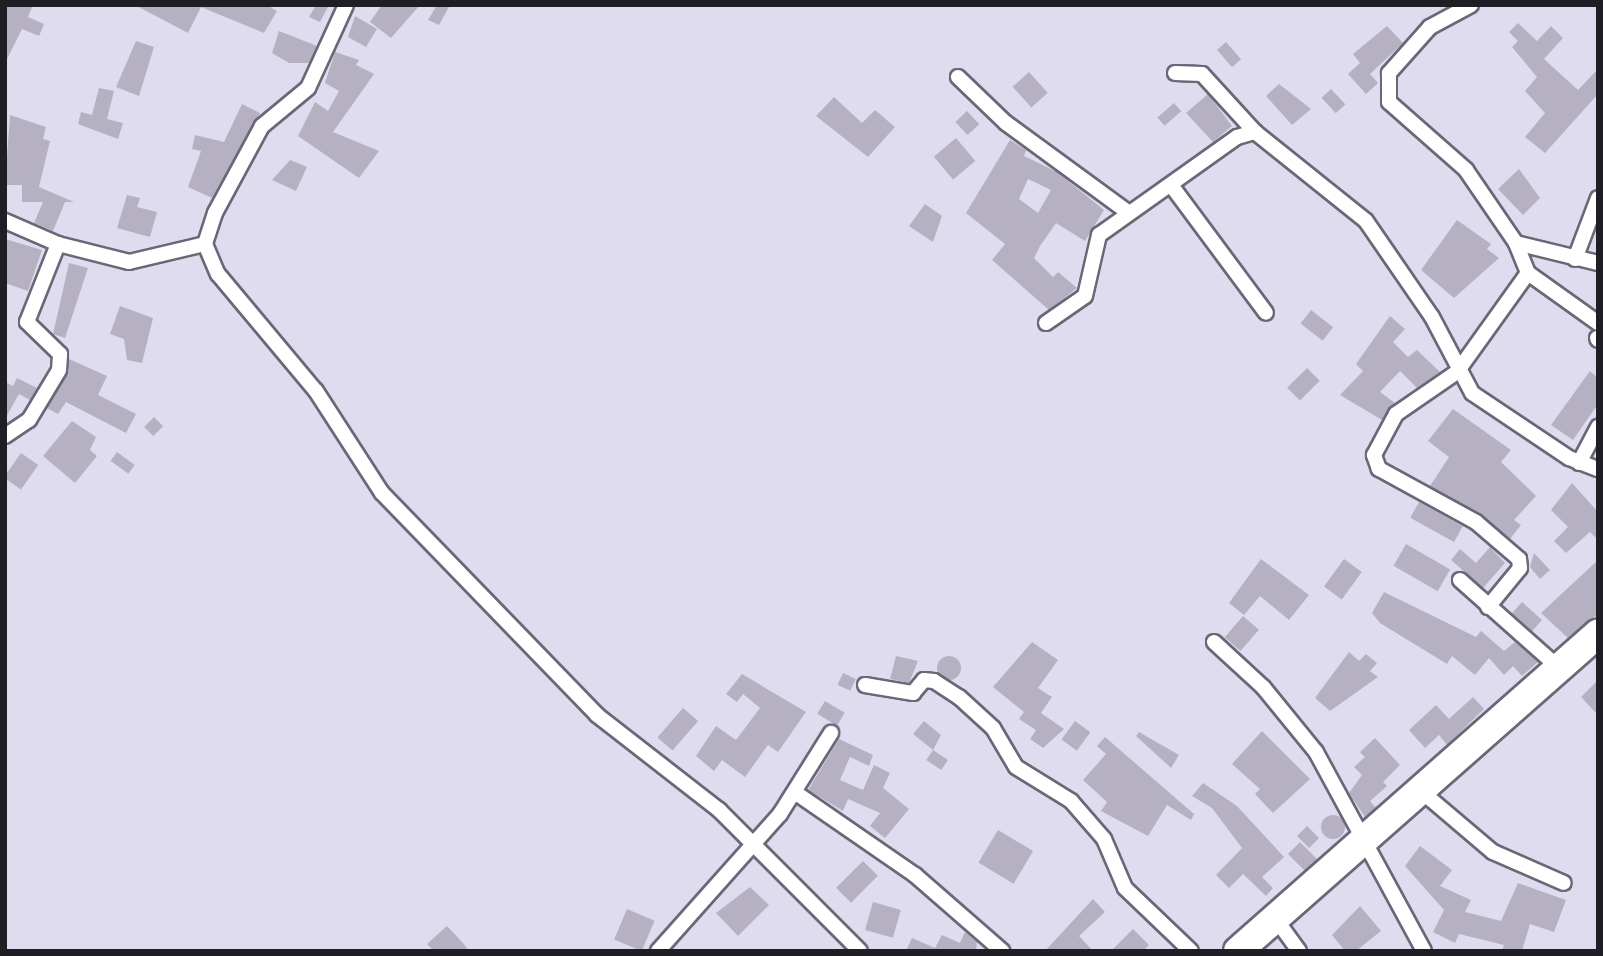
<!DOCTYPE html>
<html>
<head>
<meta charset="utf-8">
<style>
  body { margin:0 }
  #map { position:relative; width:1603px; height:956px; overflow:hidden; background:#e0dcef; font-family:"Nunito Sans",sans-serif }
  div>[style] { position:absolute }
  .building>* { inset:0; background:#b5b1c3; transform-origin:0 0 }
  .round { border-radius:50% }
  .roads { filter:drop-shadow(2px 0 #6b6777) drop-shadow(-2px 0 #6b6777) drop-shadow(0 2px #6b6777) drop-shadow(0 -2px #6b6777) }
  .street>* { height:14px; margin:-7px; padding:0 7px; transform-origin:7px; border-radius:7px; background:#fff }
  .highway>* { height:28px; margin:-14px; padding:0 14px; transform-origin:14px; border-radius:14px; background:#fff }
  span { translate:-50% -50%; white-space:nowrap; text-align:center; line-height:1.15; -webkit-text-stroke:6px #e0dcef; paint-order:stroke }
  .frame { position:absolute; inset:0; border:7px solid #201e25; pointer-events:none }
</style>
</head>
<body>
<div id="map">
  <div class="building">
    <i style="clip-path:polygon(5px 5px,33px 5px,28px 17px,44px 24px,39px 36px,22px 29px,5px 63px)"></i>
    <i style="clip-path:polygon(135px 5px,267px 5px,277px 11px,264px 33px,201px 7px,188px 33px)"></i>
    <i style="clip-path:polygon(316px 5px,329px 5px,320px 22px,309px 17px)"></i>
    <i style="clip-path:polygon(382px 5px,420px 5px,391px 38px,370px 22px)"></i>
    <i style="clip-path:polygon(437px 5px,450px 5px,439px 25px,428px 20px)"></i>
    <i style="clip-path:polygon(355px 16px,377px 29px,366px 47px,348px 37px)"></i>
    <i style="clip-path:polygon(1518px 23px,1537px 41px,1551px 26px,1563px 38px,1544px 59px,1578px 90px,1598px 69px,1598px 94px,1545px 153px,1525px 137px,1545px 113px,1525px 91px,1537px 77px,1512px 47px,1518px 41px,1509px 32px)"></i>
    <i style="clip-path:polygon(1387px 26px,1403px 43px,1370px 74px,1378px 83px,1366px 94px,1348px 74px,1360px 63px,1353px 54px)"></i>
    <i style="clip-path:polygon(279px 31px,317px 46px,309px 63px,289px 63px,272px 53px)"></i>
    <i style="clip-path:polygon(136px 41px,154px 47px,139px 96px,116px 87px)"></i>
    <i style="left:1226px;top:42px;width:23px;height:12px;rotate:49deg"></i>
    <i style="clip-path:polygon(335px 52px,359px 60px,356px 65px,374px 74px,333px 132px,379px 151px,359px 178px,298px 136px,315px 102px,328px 111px,339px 91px,325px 83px)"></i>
    <i style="left:1029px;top:72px;width:28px;height:22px;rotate:48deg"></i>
    <i style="clip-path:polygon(1279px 84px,1311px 109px,1292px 125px,1266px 96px)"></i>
    <i style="clip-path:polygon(99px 88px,114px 91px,107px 119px,123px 123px,118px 139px,78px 124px,81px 112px,92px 115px)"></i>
    <i style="left:1331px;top:89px;width:21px;height:13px;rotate:47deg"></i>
    <i style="clip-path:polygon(1208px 94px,1232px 126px,1213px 142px,1186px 113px)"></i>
    <i style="clip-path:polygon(834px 97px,862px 123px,875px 110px,895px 127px,868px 157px,816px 116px)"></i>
    <i style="left:1174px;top:103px;width:11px;height:22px;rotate:49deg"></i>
    <i style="clip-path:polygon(242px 104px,260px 113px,212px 198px,188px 187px,201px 151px,192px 149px,195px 135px,224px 142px)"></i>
    <i style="left:967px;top:111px;width:18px;height:16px;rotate:47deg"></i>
    <i style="clip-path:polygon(10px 115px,46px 127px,43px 139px,50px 141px,39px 187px,74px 202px,65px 202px,53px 231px,34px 223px,43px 202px,22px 202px,22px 185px,5px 185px)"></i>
    <i style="left:956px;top:138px;width:30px;height:29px;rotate:50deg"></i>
    <i style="clip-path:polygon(evenodd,1010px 140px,1026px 150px,1024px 156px,1057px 172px,1104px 210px,1085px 241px,1056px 223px,1040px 246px,1034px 258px,1053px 277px,1058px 272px,1077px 288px,1049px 310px,992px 260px,1005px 244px,966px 213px,1010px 140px,1028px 179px,1051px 190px,1038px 213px,1019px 199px,1028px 179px)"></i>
    <i style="clip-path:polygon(290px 160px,307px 167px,296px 191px,272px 180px)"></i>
    <i style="clip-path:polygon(1519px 169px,1540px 198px,1523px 215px,1498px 189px)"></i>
    <i style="clip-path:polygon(127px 195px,140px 198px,137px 207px,157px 212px,150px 237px,117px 228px)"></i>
    <i style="clip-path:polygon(925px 204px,942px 216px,933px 242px,909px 226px)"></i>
    <i style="clip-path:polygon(1457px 220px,1491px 244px,1487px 249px,1499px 258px,1454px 298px,1421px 270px)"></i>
    <i style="clip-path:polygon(5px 239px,42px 250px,28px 291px,5px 283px)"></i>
    <i style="clip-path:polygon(69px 263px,88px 268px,65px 338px,53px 334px)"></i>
    <i style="clip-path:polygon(120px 306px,153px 318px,142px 363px,127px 360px,124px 339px,110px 334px)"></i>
    <i style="left:1311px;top:310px;width:28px;height:17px;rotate:38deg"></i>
    <i style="clip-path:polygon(1390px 316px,1405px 329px,1393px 342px,1408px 357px,1417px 350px,1440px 372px,1417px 388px,1400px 371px,1380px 392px,1395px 403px,1382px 420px,1340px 395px,1363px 371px,1356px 364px)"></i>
    <i style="clip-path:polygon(69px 359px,107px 376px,98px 395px,136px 414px,126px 433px,66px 402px,58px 414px,47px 408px)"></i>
    <i style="left:1307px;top:368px;width:18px;height:28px;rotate:45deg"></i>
    <i style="clip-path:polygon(1590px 371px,1598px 378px,1598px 404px,1573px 440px,1551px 425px)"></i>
    <i style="clip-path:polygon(17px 378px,37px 388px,30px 400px,19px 394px,5px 419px,5px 382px,13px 386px)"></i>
    <i style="clip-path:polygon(1453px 409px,1511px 450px,1501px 462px,1536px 496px,1514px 520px,1521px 525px,1510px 539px,1430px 486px,1449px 457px,1428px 441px)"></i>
    <i style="left:154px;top:417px;width:13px;height:14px;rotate:45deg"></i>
    <i style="clip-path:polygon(72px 421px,96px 437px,90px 450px,97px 456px,75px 483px,43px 456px)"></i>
    <i style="left:117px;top:452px;width:22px;height:11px;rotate:36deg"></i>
    <i style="left:21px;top:453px;width:21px;height:30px;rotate:35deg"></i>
    <i style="clip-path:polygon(1572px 483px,1598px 512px,1598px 540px,1590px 532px,1566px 553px,1554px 541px,1568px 527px,1551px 510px)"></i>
    <i style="left:1419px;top:502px;width:50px;height:18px;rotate:29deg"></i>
    <i style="left:1406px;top:544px;width:51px;height:25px;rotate:30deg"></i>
    <i style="clip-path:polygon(1490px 547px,1505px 563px,1483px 588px,1451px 560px,1460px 549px,1476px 563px)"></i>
    <i style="clip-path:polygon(1534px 553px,1550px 570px,1540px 579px,1530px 567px)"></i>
    <i style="clip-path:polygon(1261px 559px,1309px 595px,1289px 620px,1260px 596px,1244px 615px,1229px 603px)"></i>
    <i style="left:1344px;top:559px;width:22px;height:34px;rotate:36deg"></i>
    <i style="clip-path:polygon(1598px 560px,1598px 614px,1568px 638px,1541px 613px)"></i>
    <i style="clip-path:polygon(1384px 592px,1476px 637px,1481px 631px,1504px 651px,1515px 642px,1538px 662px,1522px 676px,1513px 666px,1504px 675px,1489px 658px,1475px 675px,1452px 656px,1447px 664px,1380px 623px,1372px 613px)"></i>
    <i style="left:1522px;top:602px;width:27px;height:15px;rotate:42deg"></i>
    <i style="left:1243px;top:616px;width:21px;height:28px;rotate:41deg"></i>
    <i style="clip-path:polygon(1032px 642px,1058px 660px,1038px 688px,1052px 697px,1041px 713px,1064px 729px,1043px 748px,1030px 739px,1036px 730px,1019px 719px,1024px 712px,993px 687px)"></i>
    <i style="clip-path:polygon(1349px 652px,1359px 661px,1366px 654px,1377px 663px,1370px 671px,1378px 677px,1330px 711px,1315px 698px)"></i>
    <i class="round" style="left:937px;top:656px;width:24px;height:24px"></i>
    <i style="clip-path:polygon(896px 656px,918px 661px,909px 683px,890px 679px)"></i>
    <i style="left:843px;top:673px;width:14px;height:13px;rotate:25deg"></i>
    <i style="clip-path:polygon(742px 674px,806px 712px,778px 752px,768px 745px,745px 777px,722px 760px,714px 771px,696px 756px,716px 726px,736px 740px,760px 708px,743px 694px,737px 702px,726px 694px)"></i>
    <i style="clip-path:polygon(1598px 680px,1598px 715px,1581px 697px)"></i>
    <i style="clip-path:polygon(1473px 697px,1484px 709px,1447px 745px,1439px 735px,1425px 748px,1409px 730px,1436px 705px,1449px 719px)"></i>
    <i style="left:825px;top:701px;width:23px;height:15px;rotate:31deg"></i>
    <i style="left:683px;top:708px;width:20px;height:39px;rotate:41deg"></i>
    <i style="clip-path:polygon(924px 721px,941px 735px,933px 750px,913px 734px)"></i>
    <i style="left:1075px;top:721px;width:19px;height:23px;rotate:36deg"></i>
    <i style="clip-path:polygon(1262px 731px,1310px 779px,1273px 813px,1255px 794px,1260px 789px,1232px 764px)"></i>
    <i style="clip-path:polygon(1139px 732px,1179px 755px,1171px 768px,1136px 736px)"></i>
    <i style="clip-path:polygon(1105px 737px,1194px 814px,1191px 820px,1167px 805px,1148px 836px,1101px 811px,1107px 802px,1083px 780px,1106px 754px,1097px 746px)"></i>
    <i style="clip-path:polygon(1375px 738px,1400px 765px,1383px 782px,1387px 786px,1370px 801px,1376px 808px,1365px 817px,1349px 793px,1362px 775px,1354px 767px,1365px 757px,1360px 752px)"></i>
    <i style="clip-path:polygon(839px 739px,873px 755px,869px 766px,850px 757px,840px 780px,863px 790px,874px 765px,890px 773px,883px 788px,909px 809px,885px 838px,870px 826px,880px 813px,848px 799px,843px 811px,808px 790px)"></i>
    <i style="left:933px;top:750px;width:18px;height:12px;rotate:34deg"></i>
    <i style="clip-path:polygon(1203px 783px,1237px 806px,1284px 857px,1262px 877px,1273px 888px,1266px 896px,1243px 874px,1229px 888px,1216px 875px,1242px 848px,1212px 808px,1192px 796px)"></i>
    <i class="round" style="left:1321px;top:815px;width:24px;height:24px"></i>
    <i style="left:1307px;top:826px;width:17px;height:14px;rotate:45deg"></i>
    <i style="left:998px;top:830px;width:41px;height:38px;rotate:31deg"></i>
    <i style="left:1300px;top:842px;width:24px;height:17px;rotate:45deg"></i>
    <i style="clip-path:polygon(1420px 846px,1452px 870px,1440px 886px,1471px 900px,1465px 912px,1501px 921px,1518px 883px,1566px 900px,1554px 932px,1530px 924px,1522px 951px,1502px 951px,1504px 945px,1459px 934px,1455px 943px,1433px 932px,1444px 910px,1405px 866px)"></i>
    <i style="left:863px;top:861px;width:21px;height:38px;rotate:45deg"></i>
    <i style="clip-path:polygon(750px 887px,769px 905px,738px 936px,716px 913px)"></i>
    <i style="clip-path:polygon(1093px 899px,1105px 912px,1079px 936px,1093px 951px,1045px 951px)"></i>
    <i style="left:873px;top:902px;width:29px;height:29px;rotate:16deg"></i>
    <i style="clip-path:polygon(1360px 906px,1381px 931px,1356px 951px,1345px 951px,1332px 935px)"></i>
    <i style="left:627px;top:909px;width:30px;height:33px;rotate:23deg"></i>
    <i style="clip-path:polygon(447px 926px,463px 943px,469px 951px,434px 951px,427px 944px)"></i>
    <i style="clip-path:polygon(1133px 929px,1149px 945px,1143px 951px,1111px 951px)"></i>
    <i style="clip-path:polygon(965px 932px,977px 942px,976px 951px,906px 951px,912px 938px,935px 948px,942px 935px,960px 943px)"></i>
  </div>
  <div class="roads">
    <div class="street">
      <i style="left:346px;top:5px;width:91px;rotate:114.6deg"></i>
      <i style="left:308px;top:88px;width:60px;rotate:140.4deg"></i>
      <i style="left:262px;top:126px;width:99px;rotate:118.4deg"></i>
      <i style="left:215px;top:213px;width:33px;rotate:108deg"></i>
      <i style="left:205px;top:244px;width:33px;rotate:67deg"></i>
      <i style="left:218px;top:274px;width:153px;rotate:50.1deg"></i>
      <i style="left:316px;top:391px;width:121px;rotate:57.1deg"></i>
      <i style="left:382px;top:493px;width:309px;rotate:45.9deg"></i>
      <i style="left:597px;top:715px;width:155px;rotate:37.9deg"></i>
      <i style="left:719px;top:810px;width:199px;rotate:45deg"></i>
      <i style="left:1471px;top:5px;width:47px;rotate:151.8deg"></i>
      <i style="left:1430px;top:27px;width:62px;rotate:131.7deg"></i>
      <i style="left:1389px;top:73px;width:29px;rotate:90deg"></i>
      <i style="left:1389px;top:102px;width:103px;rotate:41.4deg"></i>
      <i style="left:1466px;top:170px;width:88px;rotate:55.6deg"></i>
      <i style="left:1516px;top:243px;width:84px;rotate:13.7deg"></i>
      <i style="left:1175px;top:73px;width:27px;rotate:2deg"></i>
      <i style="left:1202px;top:74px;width:79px;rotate:47.6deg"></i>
      <i style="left:958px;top:77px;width:66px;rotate:43.8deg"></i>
      <i style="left:1006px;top:123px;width:152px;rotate:36.2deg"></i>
      <i style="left:1171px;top:185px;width:159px;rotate:53.4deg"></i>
      <i style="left:5px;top:221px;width:58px;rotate:23.5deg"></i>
      <i style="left:1575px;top:259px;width:65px;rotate:-69.3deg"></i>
      <i style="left:1528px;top:273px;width:86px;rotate:35.5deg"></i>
      <i style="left:1046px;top:323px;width:47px;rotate:-34.7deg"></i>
      <i style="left:1085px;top:296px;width:63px;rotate:-77.1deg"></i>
      <i style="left:1099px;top:235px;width:169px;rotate:-35.4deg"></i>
      <i style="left:1237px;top:137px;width:19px;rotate:-16deg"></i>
      <i style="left:1255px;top:132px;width:142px;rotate:38.7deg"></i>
      <i style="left:1366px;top:221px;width:116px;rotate:55.5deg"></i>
      <i style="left:1432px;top:317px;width:86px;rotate:62.2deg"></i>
      <i style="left:1472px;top:393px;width:117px;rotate:33.8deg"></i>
      <i style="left:1569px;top:458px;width:31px;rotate:21deg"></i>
      <i style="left:1597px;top:338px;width:2px;rotate:63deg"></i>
      <i style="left:5px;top:436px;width:29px;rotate:-34deg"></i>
      <i style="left:29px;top:420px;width:58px;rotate:-59deg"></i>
      <i style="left:59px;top:370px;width:16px;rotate:-86deg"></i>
      <i style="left:60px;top:354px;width:46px;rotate:-135.9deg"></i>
      <i style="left:27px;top:322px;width:84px;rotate:-68.3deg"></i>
      <i style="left:58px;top:244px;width:73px;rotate:14.2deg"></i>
      <i style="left:129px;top:262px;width:78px;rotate:-13.3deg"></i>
      <i style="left:1579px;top:463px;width:41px;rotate:-62.2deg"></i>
      <i style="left:1460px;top:580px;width:131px;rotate:41.6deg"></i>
      <i style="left:1488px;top:607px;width:50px;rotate:-50.6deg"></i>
      <i style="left:1520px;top:568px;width:9px;rotate:-96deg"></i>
      <i style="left:1519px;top:559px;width:57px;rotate:-139.3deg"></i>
      <i style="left:1476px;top:522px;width:111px;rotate:-151.3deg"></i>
      <i style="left:1379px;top:469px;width:15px;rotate:-110deg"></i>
      <i style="left:1374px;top:455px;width:47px;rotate:-61.8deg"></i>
      <i style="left:1396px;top:414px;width:74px;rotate:-34.5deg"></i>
      <i style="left:1457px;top:372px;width:122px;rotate:-54.4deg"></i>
      <i style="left:1528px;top:273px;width:32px;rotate:-112deg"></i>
      <i style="left:1214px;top:642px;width:67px;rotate:42.6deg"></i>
      <i style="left:1263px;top:687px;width:84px;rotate:50.8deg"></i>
      <i style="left:1316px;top:752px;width:226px;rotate:61.5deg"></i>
      <i style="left:865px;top:685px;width:49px;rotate:9.5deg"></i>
      <i style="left:913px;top:693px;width:17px;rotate:-50deg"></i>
      <i style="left:924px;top:680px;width:10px;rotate:6deg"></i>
      <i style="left:934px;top:681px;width:30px;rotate:33deg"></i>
      <i style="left:959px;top:697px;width:46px;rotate:42.4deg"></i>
      <i style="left:993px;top:728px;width:45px;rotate:59.5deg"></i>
      <i style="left:1016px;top:767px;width:65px;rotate:31.7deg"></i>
      <i style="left:1071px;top:801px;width:50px;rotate:49deg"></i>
      <i style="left:1104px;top:839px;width:53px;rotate:66.8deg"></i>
      <i style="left:1125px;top:888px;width:91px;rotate:43.7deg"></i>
      <i style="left:1421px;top:791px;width:94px;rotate:40.3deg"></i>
      <i style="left:1493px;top:852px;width:77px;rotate:23.6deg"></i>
      <i style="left:796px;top:793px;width:145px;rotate:34.6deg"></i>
      <i style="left:915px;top:875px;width:116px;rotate:41.1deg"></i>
      <i style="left:1275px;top:918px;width:41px;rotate:54deg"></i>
      <i style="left:658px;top:951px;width:183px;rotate:-48.3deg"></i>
      <i style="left:780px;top:814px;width:96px;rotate:-57.8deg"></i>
    </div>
    <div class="highway">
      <i style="left:1238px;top:951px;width:480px;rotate:-41.4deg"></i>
    </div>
  </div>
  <div class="frame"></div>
</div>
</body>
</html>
